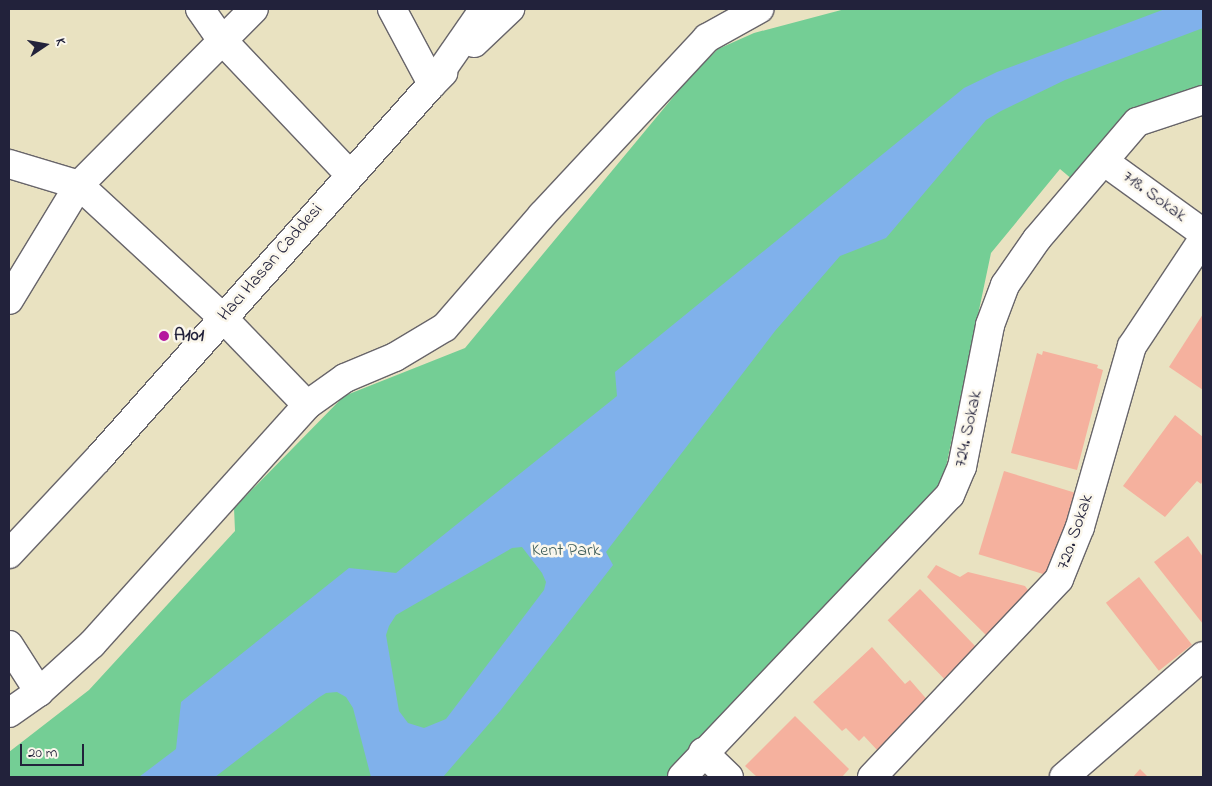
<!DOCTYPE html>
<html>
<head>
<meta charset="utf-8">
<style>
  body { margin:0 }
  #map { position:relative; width:1212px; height:786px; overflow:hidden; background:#e9e2c1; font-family:"Indie Flower",sans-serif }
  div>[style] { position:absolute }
  .green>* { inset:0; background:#74ce95 }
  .water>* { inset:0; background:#80b1eb }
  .building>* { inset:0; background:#f5b19e; transform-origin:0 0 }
  .roads { filter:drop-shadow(1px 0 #68656a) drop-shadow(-1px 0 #68656a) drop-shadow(0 1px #68656a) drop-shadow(0 -1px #68656a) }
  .minor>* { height:28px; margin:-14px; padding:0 14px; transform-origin:14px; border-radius:14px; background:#fff }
  .dots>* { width:14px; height:14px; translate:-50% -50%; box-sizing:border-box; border:2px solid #fbf7ec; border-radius:50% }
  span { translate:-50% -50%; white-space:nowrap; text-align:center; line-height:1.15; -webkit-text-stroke:5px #fbf7ec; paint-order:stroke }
  .street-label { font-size:18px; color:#22223b }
  .poi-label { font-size:18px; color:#22223b; font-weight:700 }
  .left { translate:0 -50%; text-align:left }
  .park-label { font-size:18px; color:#3f5e5a }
  .frame { position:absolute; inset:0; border:10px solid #22223b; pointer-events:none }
  .north { position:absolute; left:20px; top:20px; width:50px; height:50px; -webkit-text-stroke:4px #fbf7ec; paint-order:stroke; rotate:78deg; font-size:14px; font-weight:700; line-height:20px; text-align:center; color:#22223b }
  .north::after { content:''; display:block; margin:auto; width:18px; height:22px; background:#22223b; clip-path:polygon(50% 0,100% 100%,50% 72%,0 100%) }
  .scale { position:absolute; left:20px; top:744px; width:64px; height:22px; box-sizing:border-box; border:2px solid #22223b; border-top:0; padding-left:6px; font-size:15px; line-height:18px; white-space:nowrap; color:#22223b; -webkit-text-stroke:4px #fbf7ec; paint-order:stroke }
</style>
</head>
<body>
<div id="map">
  <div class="green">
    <i style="clip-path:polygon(845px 9px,1203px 9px,1203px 92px,1073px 180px,1060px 169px,991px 253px,942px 486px,740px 696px,667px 777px,9px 777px,9px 752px,89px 690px,235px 531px,234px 508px,344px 396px,465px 348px,694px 72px,718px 49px,754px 33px)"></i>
  </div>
  <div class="water">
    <i style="clip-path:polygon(evenodd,1165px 9px,1203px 9px,1203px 28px,1065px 80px,1001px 111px,986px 120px,886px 238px,840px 256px,775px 331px,606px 552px,613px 565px,500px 711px,443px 777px,371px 777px,353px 708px,346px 697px,337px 692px,326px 693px,318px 698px,215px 777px,139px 777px,176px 749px,181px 702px,349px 568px,396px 573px,617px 396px,615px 372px,964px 88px,997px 72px,1165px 9px,522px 547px,542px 573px,546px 582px,544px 590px,446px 719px,424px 728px,408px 723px,399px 711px,386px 635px,389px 626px,396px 615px,512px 548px,522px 547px)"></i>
  </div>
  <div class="building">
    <i style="clip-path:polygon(1203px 314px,1203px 390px,1169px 367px)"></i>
    <i style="clip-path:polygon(1043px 351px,1098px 365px,1097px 368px,1103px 370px,1077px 470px,1011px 453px,1037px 353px,1042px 355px)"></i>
    <i style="clip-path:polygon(1175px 415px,1203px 437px,1203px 480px,1201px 484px,1197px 481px,1165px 517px,1123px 486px)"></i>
    <i style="left:1004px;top:471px;width:76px;height:87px;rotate:17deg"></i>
    <i style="clip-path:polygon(1188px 536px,1203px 557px,1203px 624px,1154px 562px)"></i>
    <i style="clip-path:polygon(936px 565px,960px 577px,968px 572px,1025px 586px,1031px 594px,988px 637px,927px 577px)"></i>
    <i style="left:1139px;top:577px;width:86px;height:42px;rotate:52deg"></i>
    <i style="left:920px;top:589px;width:81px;height:45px;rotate:46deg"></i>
    <i style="clip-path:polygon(872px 647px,905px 684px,910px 680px,930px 703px,878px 751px,864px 736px,859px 741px,846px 728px,842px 731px,813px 702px)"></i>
    <i style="clip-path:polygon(795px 716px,849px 769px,842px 777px,757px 777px,745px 766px)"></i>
    <i style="clip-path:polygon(1140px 769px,1148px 777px,1133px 777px)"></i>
  </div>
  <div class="roads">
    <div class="minor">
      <i style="left:200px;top:9px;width:38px;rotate:55deg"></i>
      <i style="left:222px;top:40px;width:186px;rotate:46.5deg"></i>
      <i style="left:392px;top:9px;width:85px;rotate:61.9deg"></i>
      <i style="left:432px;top:84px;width:16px;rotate:-45deg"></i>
      <i style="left:474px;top:43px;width:50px;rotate:-43.4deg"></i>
      <i style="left:1105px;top:162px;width:121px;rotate:35.9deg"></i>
      <i style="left:9px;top:164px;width:73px;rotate:16.7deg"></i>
      <i style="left:79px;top:185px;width:196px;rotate:42.7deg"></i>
      <i style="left:223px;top:318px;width:121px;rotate:46deg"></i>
      <i style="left:9px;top:300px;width:135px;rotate:-58.7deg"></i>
      <i style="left:79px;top:185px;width:248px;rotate:-45.2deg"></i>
      <i style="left:9px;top:554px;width:130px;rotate:-46.9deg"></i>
      <i style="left:98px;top:459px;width:502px;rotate:-48.31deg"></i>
      <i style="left:432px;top:84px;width:91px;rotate:-55.3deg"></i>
      <i style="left:9px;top:645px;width:56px;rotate:57.4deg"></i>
      <i style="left:9px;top:713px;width:37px;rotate:-35deg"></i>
      <i style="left:39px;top:692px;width:72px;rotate:-42.2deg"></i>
      <i style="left:92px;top:644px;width:321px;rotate:-48deg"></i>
      <i style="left:307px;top:405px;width:47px;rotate:-35.4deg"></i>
      <i style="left:345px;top:378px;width:54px;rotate:-22.8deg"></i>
      <i style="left:395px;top:357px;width:58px;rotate:-31deg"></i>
      <i style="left:445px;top:327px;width:148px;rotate:-49.1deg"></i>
      <i style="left:542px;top:215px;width:242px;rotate:-47deg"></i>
      <i style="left:707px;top:38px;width:60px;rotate:-29.1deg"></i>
      <i style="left:703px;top:752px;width:36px;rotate:44deg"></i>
      <i style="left:682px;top:777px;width:389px;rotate:-46.5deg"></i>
      <i style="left:950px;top:495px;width:30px;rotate:-67deg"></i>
      <i style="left:962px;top:467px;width:145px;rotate:-78.8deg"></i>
      <i style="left:990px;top:325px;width:43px;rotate:-69.4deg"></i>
      <i style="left:1005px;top:285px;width:56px;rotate:-55.2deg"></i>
      <i style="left:1037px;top:239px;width:154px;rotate:-49.5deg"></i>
      <i style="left:1137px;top:122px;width:70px;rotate:-18.4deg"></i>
      <i style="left:872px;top:777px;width:272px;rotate:-46.6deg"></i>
      <i style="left:1059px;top:579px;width:56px;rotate:-68deg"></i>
      <i style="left:1080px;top:527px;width:188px;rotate:-74deg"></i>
      <i style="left:1132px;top:346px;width:128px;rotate:-56.4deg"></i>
      <i style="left:1064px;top:777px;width:184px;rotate:-41deg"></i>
    </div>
  </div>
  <div class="dots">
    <i style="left:164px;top:336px;background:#b5179e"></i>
  </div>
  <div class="street-label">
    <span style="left:1154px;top:197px;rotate:36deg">718. Sokak</span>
    <span style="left:271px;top:263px;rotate:-49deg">Hacı Hasan Caddesi</span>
    <span style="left:969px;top:429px;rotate:-78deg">724. Sokak</span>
    <span style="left:1076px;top:532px;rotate:-71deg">720. Sokak</span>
  </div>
  <div class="poi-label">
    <span class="left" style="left:174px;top:336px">A101</span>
  </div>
  <div class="park-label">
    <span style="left:566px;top:551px">Kent Park</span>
  </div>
  <div class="frame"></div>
  <div class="north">K</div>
  <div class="scale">20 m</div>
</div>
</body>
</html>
